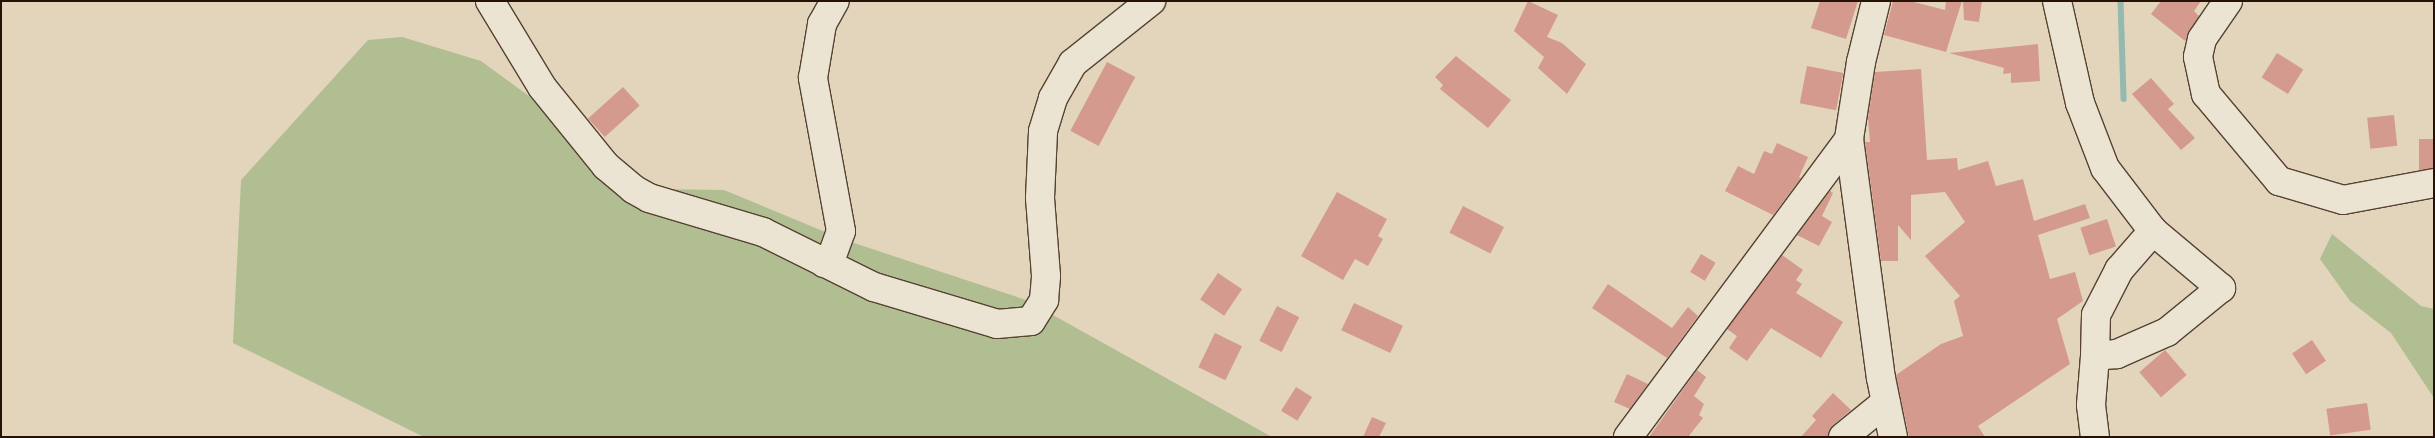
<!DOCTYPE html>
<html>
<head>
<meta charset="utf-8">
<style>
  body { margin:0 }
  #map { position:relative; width:2435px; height:438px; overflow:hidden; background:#e2d5bc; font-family:"IM FELL DW Pica",serif }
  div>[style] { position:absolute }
  .green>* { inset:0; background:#b0be92 }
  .stream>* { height:5.5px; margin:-2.75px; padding:0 2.75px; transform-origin:2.75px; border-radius:2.75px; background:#95b9ae }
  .building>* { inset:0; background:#d49a8e; transform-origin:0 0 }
  .roads { filter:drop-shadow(1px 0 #564232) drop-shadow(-1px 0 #564232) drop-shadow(0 1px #564232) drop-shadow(0 -1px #564232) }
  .minor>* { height:28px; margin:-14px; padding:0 14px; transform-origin:14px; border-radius:14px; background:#ece4d3 }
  span { translate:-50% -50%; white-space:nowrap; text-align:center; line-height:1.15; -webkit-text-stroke:4px #ece4d3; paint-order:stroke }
  .frame { position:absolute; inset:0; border:2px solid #271104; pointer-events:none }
</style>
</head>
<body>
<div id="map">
  <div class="green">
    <i style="clip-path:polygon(402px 37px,481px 61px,656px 189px,724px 190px,842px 239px,1026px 300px,1272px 437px,424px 437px,233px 343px,241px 180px,368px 40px)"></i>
    <i style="clip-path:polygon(2332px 234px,2421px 306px,2434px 309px,2434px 398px,2391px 333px,2350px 301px,2320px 259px)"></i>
  </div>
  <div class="stream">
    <i style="left:2121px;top:1px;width:98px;rotate:88.2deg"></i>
  </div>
  <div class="building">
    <i style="clip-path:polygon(1528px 1px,1558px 15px,1547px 37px,1562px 43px,1586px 64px,1567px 94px,1538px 68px,1544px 57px,1514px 31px)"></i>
    <i style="clip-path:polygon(1820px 1px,1858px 1px,1846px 39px,1811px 28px)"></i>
    <i style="clip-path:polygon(1893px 1px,1910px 1px,1945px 10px,1946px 1px,1962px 1px,1946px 52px,1884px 35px)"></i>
    <i style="clip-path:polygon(1963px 1px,1982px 1px,1979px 22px,1964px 20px)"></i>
    <i style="clip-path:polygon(2161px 1px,2201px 1px,2194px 11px,2199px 16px,2185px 41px,2151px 14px)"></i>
    <i style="clip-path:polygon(2038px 44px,2040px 81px,2011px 83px,2011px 73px,2003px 74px,2004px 68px,1949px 53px)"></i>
    <i style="left:2277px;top:53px;width:31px;height:29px;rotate:32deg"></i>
    <i style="clip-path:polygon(1456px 56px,1511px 100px,1488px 128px,1440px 89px,1443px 85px,1435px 77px)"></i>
    <i style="left:1107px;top:62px;width:32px;height:78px;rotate:28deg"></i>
    <i style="left:1807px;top:66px;width:37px;height:38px;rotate:11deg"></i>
    <i style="clip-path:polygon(1921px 69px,1927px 160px,1957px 158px,1958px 170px,1988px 161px,1996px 186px,2023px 179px,2034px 221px,2085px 204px,2090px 218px,2038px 235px,2050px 279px,2075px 272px,2083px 301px,2057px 319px,2070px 364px,1978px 426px,1985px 437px,1909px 437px,1896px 375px,1941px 344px,1963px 336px,1954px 301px,1960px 296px,1925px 256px,1965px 222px,1945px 192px,1911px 195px,1911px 240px,1898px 225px,1898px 261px,1881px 261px,1865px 142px,1870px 142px,1868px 118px,1875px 72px)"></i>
    <i style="clip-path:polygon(2151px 78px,2174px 104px,2168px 109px,2195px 138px,2181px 150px,2132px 94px)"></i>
    <i style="left:623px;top:87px;width:25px;height:47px;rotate:48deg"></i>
    <i style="left:2394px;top:115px;width:31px;height:27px;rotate:84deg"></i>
    <i style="left:2419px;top:139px;width:15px;height:31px"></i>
    <i style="clip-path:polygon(1777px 143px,1808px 157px,1799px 177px,1801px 178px,1773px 215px,1725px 191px,1738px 166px,1754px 174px,1764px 151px,1772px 154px)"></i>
    <i style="clip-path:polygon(1830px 191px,1833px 193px,1822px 216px,1832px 222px,1819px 246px,1797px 235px)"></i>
    <i style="clip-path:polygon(1337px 192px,1387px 219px,1378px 236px,1383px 239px,1368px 266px,1355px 259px,1343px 280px,1301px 256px)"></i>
    <i style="left:1463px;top:206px;width:46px;height:30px;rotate:27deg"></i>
    <i style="left:2107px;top:219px;width:29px;height:28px;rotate:72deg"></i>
    <i style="left:1701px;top:254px;width:17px;height:21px;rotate:31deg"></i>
    <i style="clip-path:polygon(1782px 255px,1803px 270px,1796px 280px,1802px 284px,1796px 293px,1843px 322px,1821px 358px,1771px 328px,1747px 361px,1729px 348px,1737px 336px,1727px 329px)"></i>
    <i style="left:1218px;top:273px;width:29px;height:32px;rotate:34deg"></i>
    <i style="clip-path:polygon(1608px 284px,1672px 328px,1688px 307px,1698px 316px,1667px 358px,1592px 308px)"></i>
    <i style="left:1354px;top:303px;width:54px;height:30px;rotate:25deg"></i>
    <i style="left:1277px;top:306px;width:25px;height:39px;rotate:27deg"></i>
    <i style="left:1215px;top:333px;width:30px;height:38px;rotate:26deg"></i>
    <i style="left:2312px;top:340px;width:25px;height:24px;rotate:56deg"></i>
    <i style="left:2165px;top:350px;width:33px;height:34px;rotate:49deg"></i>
    <i style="clip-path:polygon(1697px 370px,1706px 377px,1694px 396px,1704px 404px,1699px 415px,1703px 418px,1688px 437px,1649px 437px)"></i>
    <i style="clip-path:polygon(1627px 374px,1648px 384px,1630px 409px,1614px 402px)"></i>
    <i style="left:1296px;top:387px;width:19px;height:28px;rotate:32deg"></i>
    <i style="clip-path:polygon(1833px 393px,1851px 410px,1833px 425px,1828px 437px,1801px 437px,1816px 420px,1812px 416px)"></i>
    <i style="left:2367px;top:403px;width:27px;height:41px;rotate:82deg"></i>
    <i style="clip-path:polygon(1372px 417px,1386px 423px,1379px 437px,1363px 437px)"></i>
  </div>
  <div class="roads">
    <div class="minor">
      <i style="left:490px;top:1px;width:100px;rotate:58.8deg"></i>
      <i style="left:542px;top:87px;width:102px;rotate:51deg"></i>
      <i style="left:606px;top:166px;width:35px;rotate:40deg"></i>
      <i style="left:633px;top:189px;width:18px;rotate:29deg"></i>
      <i style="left:649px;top:198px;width:119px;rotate:16.6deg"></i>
      <i style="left:763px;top:232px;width:124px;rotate:26.4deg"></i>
      <i style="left:874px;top:287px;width:128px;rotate:16.7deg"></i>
      <i style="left:997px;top:324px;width:34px;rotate:-5deg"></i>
      <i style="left:1031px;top:321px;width:25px;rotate:-58deg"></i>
      <i style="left:1044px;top:300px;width:24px;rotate:-85deg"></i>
      <i style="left:1046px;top:276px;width:78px;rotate:-94.4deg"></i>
      <i style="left:1040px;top:198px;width:67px;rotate:-87.4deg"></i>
      <i style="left:1043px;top:131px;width:34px;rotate:-73deg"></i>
      <i style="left:1053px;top:98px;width:40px;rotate:-60.3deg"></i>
      <i style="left:1073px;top:63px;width:100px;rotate:-38.5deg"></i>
      <i style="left:1876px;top:1px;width:63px;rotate:103.8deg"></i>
      <i style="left:1861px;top:62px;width:78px;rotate:98.9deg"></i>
      <i style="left:1849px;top:139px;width:241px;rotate:82.4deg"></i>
      <i style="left:1881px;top:378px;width:60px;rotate:78.5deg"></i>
      <i style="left:2057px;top:1px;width:105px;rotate:77.3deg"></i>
      <i style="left:2080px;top:103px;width:70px;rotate:69deg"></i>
      <i style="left:2105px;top:168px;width:79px;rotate:52.7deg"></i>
      <i style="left:2153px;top:231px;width:89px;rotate:40deg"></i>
      <i style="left:2221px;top:288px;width:70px;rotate:140.8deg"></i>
      <i style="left:2167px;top:332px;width:55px;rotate:156.3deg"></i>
      <i style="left:2117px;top:354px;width:22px;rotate:175deg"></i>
      <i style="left:2095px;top:356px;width:49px;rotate:94.7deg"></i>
      <i style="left:2091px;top:405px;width:32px;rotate:83deg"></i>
      <i style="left:2228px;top:1px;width:46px;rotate:124.4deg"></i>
      <i style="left:2202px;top:39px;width:18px;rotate:103deg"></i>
      <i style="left:2198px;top:57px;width:38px;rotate:78deg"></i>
      <i style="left:2206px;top:94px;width:114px;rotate:50deg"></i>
      <i style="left:2279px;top:181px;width:67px;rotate:16.5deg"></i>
      <i style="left:2343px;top:200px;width:93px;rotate:-10.6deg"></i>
      <i style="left:824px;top:263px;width:13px;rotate:-48deg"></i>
      <i style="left:833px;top:253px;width:23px;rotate:-70deg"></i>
      <i style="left:841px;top:231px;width:156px;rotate:-100.4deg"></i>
      <i style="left:813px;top:78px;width:55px;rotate:-80.5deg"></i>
      <i style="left:822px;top:24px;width:26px;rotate:-61deg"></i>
      <i style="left:2095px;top:356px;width:41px;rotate:-88.6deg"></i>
      <i style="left:2096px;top:315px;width:51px;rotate:-62.9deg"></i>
      <i style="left:2119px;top:270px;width:52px;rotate:-48.9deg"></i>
      <i style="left:1628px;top:437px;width:371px;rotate:-53.4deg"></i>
      <i style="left:1843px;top:437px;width:55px;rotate:-39.1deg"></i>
    </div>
  </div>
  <div class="frame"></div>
</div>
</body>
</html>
